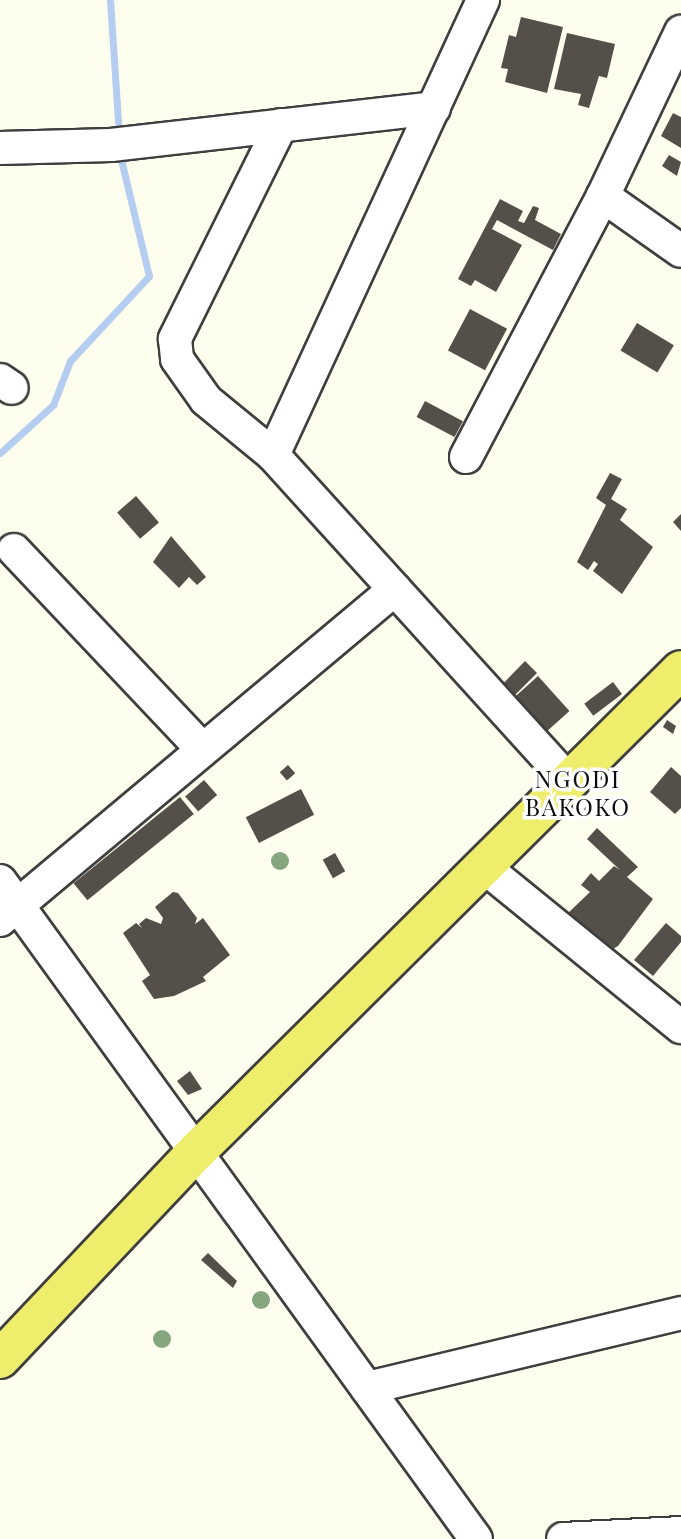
<!DOCTYPE html>
<html>
<head>
<meta charset="utf-8">
<style>
  body { margin:0 }
  #map { position:relative; width:681px; height:1539px; overflow:hidden; background:#fdfeed; font-family:"Playfair Display",serif }
  div>[style] { position:absolute }
  .stream>* { height:7px; margin:-3.5px; padding:0 3.5px; transform-origin:3.5px; border-radius:3.5px; background:#b5cdf1 }
  .building>* { inset:0; background:#545049; transform-origin:0 0 }
  .roads { filter:drop-shadow(2px 0 #3f3f3f) drop-shadow(-2px 0 #3f3f3f) drop-shadow(0 2px #3f3f3f) drop-shadow(0 -2px #3f3f3f) }
  .minor>* { height:32px; margin:-16px; padding:0 16px; transform-origin:16px; border-radius:16px; background:#fff }
  .major>* { height:38px; margin:-19px; padding:0 19px; transform-origin:19px; border-radius:19px; background:#eeed6c }
  .trees>* { width:18px; height:18px; margin:-9px; border-radius:50%; background:#85a67e }
  span { translate:-50% -50%; white-space:nowrap; text-align:center; line-height:1.15; -webkit-text-stroke:7px #fff; paint-order:stroke }
  .quarter-label { font-size:24px; color:#0c0c0c; letter-spacing:2px }
</style>
</head>
<body>
<div id="map">
  <div class="stream">
    <i style="left:110px;top:0;width:136px;rotate:86.2deg"></i>
    <i style="left:0;top:453px;width:72px;rotate:-42.2deg"></i>
    <i style="left:53px;top:405px;width:47px;rotate:-68.9deg"></i>
    <i style="left:70px;top:361px;width:116px;rotate:-47.1deg"></i>
    <i style="left:149px;top:276px;width:129px;rotate:-103.5deg"></i>
  </div>
  <div class="building">
    <i style="clip-path:polygon(521px 17px,563px 27px,547px 93px,505px 82px,508px 69px,501px 68px,509px 35px,516px 37px)"></i>
    <i style="clip-path:polygon(567px 33px,615px 44px,607px 78px,599px 76px,589px 108px,578px 105px,581px 94px,554px 89px)"></i>
    <i style="clip-path:polygon(673px 113px,681px 117px,681px 148px,661px 136px)"></i>
    <i style="clip-path:polygon(669px 155px,681px 162px,677px 176px,662px 166px)"></i>
    <i style="clip-path:polygon(500px 199px,523px 211px,518px 221px,524px 223px,533px 206px,539px 208px,535px 220px,561px 234px,553px 250px,497px 220px,492px 229px,522px 245px,496px 292px,475px 280px,471px 286px,458px 279px)"></i>
    <i style="left:470px;top:309px;width:42px;height:47px;rotate:28deg"></i>
    <i style="left:637px;top:323px;width:43px;height:32px;rotate:31deg"></i>
    <i style="left:425px;top:401px;width:43px;height:18px;rotate:28deg"></i>
    <i style="clip-path:polygon(610px 473px,622px 479px,611px 499px,627px 509px,620px 520px,653px 547px,622px 594px,593px 571px,598px 564px,594px 561px,588px 570px,577px 562px,606px 505px,596px 498px)"></i>
    <i style="left:136px;top:496px;width:35px;height:25px;rotate:49deg"></i>
    <i style="clip-path:polygon(681px 514px,681px 531px,673px 522px)"></i>
    <i style="clip-path:polygon(171px 536px,206px 577px,197px 585px,189px 577px,179px 588px,153px 562px)"></i>
    <i style="clip-path:polygon(525px 661px,537px 673px,509px 701px,494px 693px)"></i>
    <i style="left:538px;top:676px;width:47px;height:37px;rotate:48deg"></i>
    <i style="left:613px;top:682px;width:15px;height:36px;rotate:53deg"></i>
    <i style="clip-path:polygon(667px 720px,676px 726px,673px 734px,663px 727px)"></i>
    <i style="left:288px;top:765px;width:11px;height:11px;rotate:49deg"></i>
    <i style="clip-path:polygon(671px 767px,681px 776px,681px 808px,675px 814px,650px 792px)"></i>
    <i style="left:204px;top:780px;width:20px;height:25px;rotate:49deg"></i>
    <i style="left:301px;top:789px;width:29px;height:62px;rotate:63deg"></i>
    <i style="left:180px;top:797px;width:22px;height:137px;rotate:51deg"></i>
    <i style="left:589px;top:800px;width:13px;height:11px;rotate:27deg"></i>
    <i style="clip-path:polygon(597px 828px,638px 867px,627px 877px,653px 899px,618px 946px,608px 952px,566px 915px,590px 892px,581px 885px,591px 873px,599px 881px,614px 866px,620px 870px,587px 839px)"></i>
    <i style="left:335px;top:853px;width:21px;height:14px;rotate:61deg"></i>
    <i style="clip-path:polygon(173px 892px,178px 893px,197px 918px,195px 924px,203px 918px,230px 955px,203px 977px,206px 981px,174px 996px,154px 999px,142px 981px,150px 975px,123px 933px,136px 923px,142px 928px,139px 924px,146px 918px,161px 924px,163px 918px,155px 907px)"></i>
    <i style="clip-path:polygon(666px 923px,681px 936px,681px 942px,653px 976px,634px 960px)"></i>
    <i style="clip-path:polygon(190px 1071px,202px 1089px,188px 1095px,177px 1081px)"></i>
    <i style="clip-path:polygon(208px 1253px,237px 1281px,233px 1288px,201px 1260px)"></i>
  </div>
  <div class="roads">
    <div class="minor">
      <i style="left:281px;top:125px;width:239px;rotate:116.4deg"></i>
      <i style="left:175px;top:339px;width:20px;rotate:84deg"></i>
      <i style="left:177px;top:359px;width:50px;rotate:54.7deg"></i>
      <i style="left:206px;top:400px;width:87px;rotate:39.4deg"></i>
      <i style="left:273px;top:455px;width:442px;rotate:47.8deg"></i>
      <i style="left:0;top:148px;width:111px;rotate:-1.5deg"></i>
      <i style="left:111px;top:145px;width:325px;rotate:-6.5deg"></i>
      <i style="left:603px;top:196px;width:95px;rotate:35.2deg"></i>
      <i style="left:0;top:380px;width:14px;rotate:34deg"></i>
      <i style="left:273px;top:455px;width:501px;rotate:-65.22deg"></i>
      <i style="left:466px;top:457px;width:295px;rotate:-62.3deg"></i>
      <i style="left:603px;top:196px;width:182px;rotate:-64.6deg"></i>
      <i style="left:14px;top:550px;width:272px;rotate:46.6deg"></i>
      <i style="left:484px;top:867px;width:254px;rotate:39.1deg"></i>
      <i style="left:0;top:881px;width:812px;rotate:54.12deg"></i>
      <i style="left:0;top:920px;width:515px;rotate:-39.96deg"></i>
      <i style="left:367px;top:1388px;width:323px;rotate:-13.4deg"></i>
      <i style="left:563px;top:1539px;width:118px;rotate:-2.9deg"></i>
    </div>
    <div class="major">
      <i style="left:0;top:1359px;width:286px;rotate:-46.6deg"></i>
      <i style="left:197px;top:1151px;width:682px;rotate:-44.82deg"></i>
    </div>
  </div>
  <div class="trees">
    <i style="left:280px;top:861px"></i>
    <i style="left:261px;top:1300px"></i>
    <i style="left:162px;top:1339px"></i>
  </div>
  <div class="quarter-label">
    <span style="left:578px;top:793px">NGODI<br>BAKOKO</span>
  </div>
</div>
</body>
</html>
